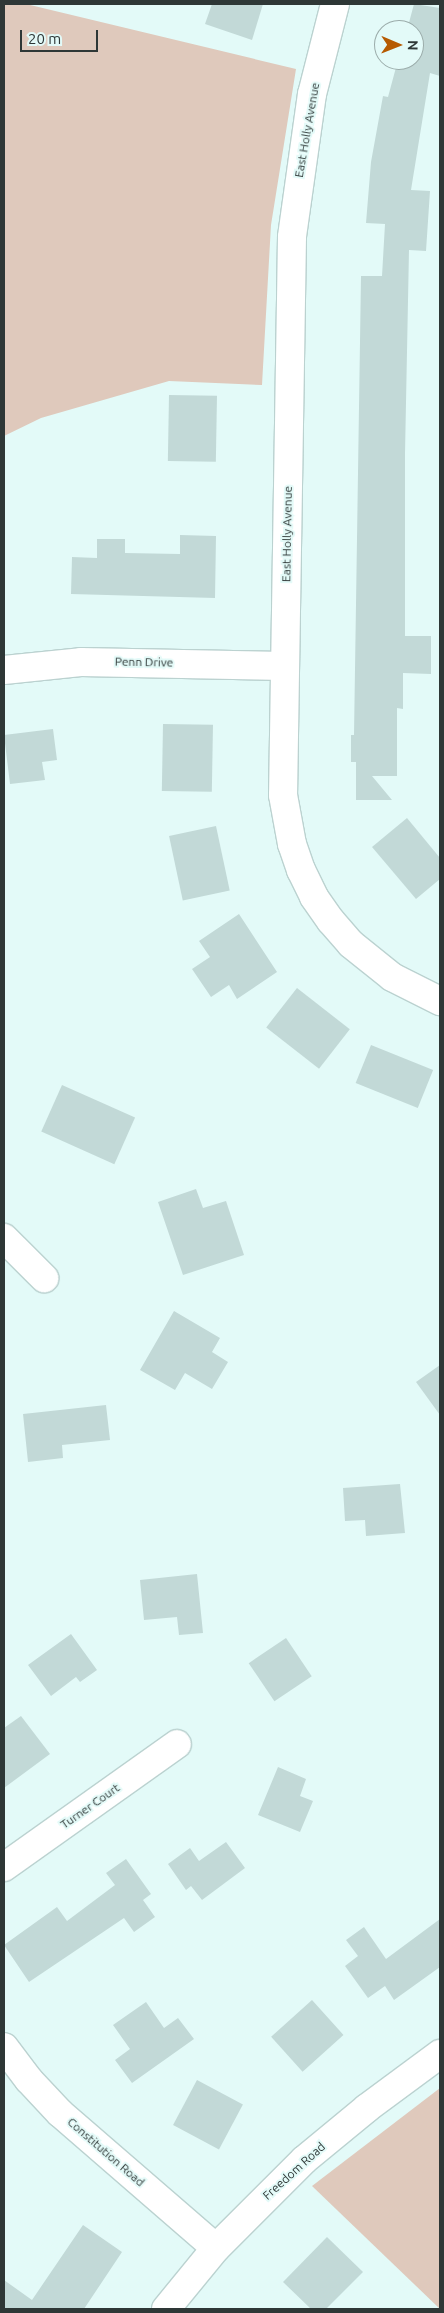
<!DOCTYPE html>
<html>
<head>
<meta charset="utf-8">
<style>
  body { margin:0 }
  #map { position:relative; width:444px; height:2313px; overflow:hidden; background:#e3faf8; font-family:Ubuntu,sans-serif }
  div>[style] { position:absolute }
  .green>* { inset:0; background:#dfc9bc }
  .building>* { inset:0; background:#c2d9d7; transform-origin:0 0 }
  .roads { filter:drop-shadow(1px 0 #bbd2d0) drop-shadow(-1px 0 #bbd2d0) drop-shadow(0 1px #bbd2d0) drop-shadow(0 -1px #bbd2d0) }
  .minor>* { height:28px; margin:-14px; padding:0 14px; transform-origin:14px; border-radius:14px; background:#fff }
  span { translate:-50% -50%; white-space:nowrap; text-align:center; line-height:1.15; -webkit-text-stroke:4px #e3faf8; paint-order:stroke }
  .street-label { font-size:12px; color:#2e3736 }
  .frame { position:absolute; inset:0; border:5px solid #2e3736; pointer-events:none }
  .north { position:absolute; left:374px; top:20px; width:50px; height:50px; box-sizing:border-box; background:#e3faf8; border:1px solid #9bacaa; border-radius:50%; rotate:91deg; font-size:14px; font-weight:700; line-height:20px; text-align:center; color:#2e3736 }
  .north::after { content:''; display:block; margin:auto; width:18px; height:22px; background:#b65a01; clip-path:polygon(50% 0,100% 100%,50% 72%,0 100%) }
  .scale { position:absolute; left:20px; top:30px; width:78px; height:22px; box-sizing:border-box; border:2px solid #2e3736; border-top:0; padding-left:6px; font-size:15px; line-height:18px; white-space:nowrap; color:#2e3736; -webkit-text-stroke:4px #e3faf8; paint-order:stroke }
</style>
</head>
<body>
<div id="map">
  <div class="green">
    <i style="clip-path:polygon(4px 4px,26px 4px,296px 69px,271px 225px,262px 385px,169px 381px,41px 418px,4px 436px)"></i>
    <i style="clip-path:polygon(440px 2088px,440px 2309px,312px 2186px)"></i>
  </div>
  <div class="building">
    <i style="clip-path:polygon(212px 4px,263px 4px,252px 40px,205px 24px)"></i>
    <i style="clip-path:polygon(414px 4px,440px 8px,440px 76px,430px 73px,411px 190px,430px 191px,426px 251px,409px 250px,405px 454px,405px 636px,431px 636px,431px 674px,403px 673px,403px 709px,397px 708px,397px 776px,372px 776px,392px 800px,356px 800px,356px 762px,351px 762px,351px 735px,354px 735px,361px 276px,382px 276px,385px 224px,366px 223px,371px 162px,383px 96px,388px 97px,398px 60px,414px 60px,414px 30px,407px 30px)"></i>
    <i style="left:169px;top:395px;width:48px;height:66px;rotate:1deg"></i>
    <i style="clip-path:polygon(180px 535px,216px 536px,215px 598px,71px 594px,72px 557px,97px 558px,97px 539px,125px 539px,125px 553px,180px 554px)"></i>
    <i style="left:163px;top:724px;width:50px;height:67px;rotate:1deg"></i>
    <i style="clip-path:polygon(53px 729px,57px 760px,42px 762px,45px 780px,10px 784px,4px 735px)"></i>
    <i style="clip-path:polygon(407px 818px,440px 858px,440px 879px,416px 899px,372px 847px)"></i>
    <i style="left:216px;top:826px;width:66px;height:48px;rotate:78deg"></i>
    <i style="clip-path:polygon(239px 914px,277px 972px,237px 999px,229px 985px,211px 997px,192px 969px,210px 957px,199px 941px)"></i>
    <i style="left:297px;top:988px;width:67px;height:50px;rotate:38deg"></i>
    <i style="left:371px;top:1045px;width:67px;height:41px;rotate:22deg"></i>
    <i style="left:62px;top:1085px;width:80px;height:51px;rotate:24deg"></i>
    <i style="clip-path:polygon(196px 1189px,203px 1208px,226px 1201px,244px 1255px,183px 1275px,158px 1202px)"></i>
    <i style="clip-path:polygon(174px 1311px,220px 1338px,212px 1352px,228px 1362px,212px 1389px,185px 1373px,175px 1390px,140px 1370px)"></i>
    <i style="clip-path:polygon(440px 1365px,440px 1415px,416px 1382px)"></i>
    <i style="clip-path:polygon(106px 1405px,110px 1440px,62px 1445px,63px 1458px,28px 1462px,23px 1414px)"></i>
    <i style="clip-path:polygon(400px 1484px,405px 1533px,366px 1536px,365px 1520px,345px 1521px,343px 1488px)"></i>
    <i style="clip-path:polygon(197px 1574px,203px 1633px,179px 1635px,177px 1617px,144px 1620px,140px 1580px)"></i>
    <i style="clip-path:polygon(71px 1634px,97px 1670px,80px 1682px,76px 1677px,51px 1696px,28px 1665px)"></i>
    <i style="left:286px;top:1638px;width:46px;height:45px;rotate:56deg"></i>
    <i style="clip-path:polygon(21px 1716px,50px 1754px,4px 1788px,4px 1728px)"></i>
    <i style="clip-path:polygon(278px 1767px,306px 1779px,300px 1796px,313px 1801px,300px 1832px,258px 1815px)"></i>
    <i style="clip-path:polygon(226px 1842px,245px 1868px,202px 1900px,191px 1886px,186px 1890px,168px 1864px,190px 1848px,199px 1861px)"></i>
    <i style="clip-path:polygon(126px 1859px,151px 1894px,143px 1900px,155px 1917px,134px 1932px,124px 1918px,29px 1982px,4px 1945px,57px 1907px,67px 1921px,115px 1885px,106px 1873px)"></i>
    <i style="clip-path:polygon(440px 1919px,440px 1967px,394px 2000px,385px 1986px,368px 1998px,345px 1966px,358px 1956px,346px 1940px,364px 1927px,386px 1959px)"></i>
    <i style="left:312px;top:2000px;width:47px;height:55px;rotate:48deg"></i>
    <i style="clip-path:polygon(146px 2002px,164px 2028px,178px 2018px,194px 2039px,132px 2083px,115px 2060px,130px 2049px,113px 2025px)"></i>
    <i style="left:197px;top:2080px;width:52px;height:51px;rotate:28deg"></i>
    <i style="clip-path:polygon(83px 2225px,122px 2252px,84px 2309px,4px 2309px,4px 2280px,32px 2300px)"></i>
    <i style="clip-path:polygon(327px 2237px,363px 2272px,326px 2309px,311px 2309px,283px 2282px)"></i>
  </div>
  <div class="roads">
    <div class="minor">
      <i style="left:335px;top:4px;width:93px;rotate:104.3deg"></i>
      <i style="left:312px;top:94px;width:144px;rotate:98deg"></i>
      <i style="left:292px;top:237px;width:558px;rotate:90.92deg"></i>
      <i style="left:283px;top:795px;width:50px;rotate:79.6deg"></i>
      <i style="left:292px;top:844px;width:28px;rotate:71deg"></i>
      <i style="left:301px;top:870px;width:30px;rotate:64deg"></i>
      <i style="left:314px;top:897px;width:29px;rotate:55deg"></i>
      <i style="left:331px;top:921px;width:30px;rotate:49deg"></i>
      <i style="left:351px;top:944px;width:53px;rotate:38.8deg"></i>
      <i style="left:392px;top:977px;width:54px;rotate:26.6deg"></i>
      <i style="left:4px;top:670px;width:77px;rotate:-5.9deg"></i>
      <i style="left:81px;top:662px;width:203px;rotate:1.1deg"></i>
      <i style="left:4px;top:1238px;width:57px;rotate:45deg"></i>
      <i style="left:4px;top:1867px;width:212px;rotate:-35.4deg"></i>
      <i style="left:4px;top:2047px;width:41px;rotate:52.9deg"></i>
      <i style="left:29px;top:2080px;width:45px;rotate:46.8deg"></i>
      <i style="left:60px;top:2113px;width:206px;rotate:40.9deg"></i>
      <i style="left:166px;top:2309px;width:79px;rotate:-50.7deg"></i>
      <i style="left:216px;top:2248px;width:124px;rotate:-45deg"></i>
      <i style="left:304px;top:2160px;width:82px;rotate:-39.5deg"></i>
      <i style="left:367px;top:2108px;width:91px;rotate:-36.5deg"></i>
    </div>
  </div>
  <div class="street-label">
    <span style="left:307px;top:130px;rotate:-80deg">East Holly Avenue</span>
    <span style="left:287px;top:534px;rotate:-89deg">East Holly Avenue</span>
    <span style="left:144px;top:662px;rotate:1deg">Penn Drive</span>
    <span style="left:90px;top:1806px;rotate:-35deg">Turner Court</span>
    <span style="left:106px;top:2152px;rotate:41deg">Constitution Road</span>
    <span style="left:294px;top:2171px;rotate:-42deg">Freedom Road</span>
  </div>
  <div class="frame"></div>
  <div class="north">N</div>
  <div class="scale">20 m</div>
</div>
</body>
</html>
